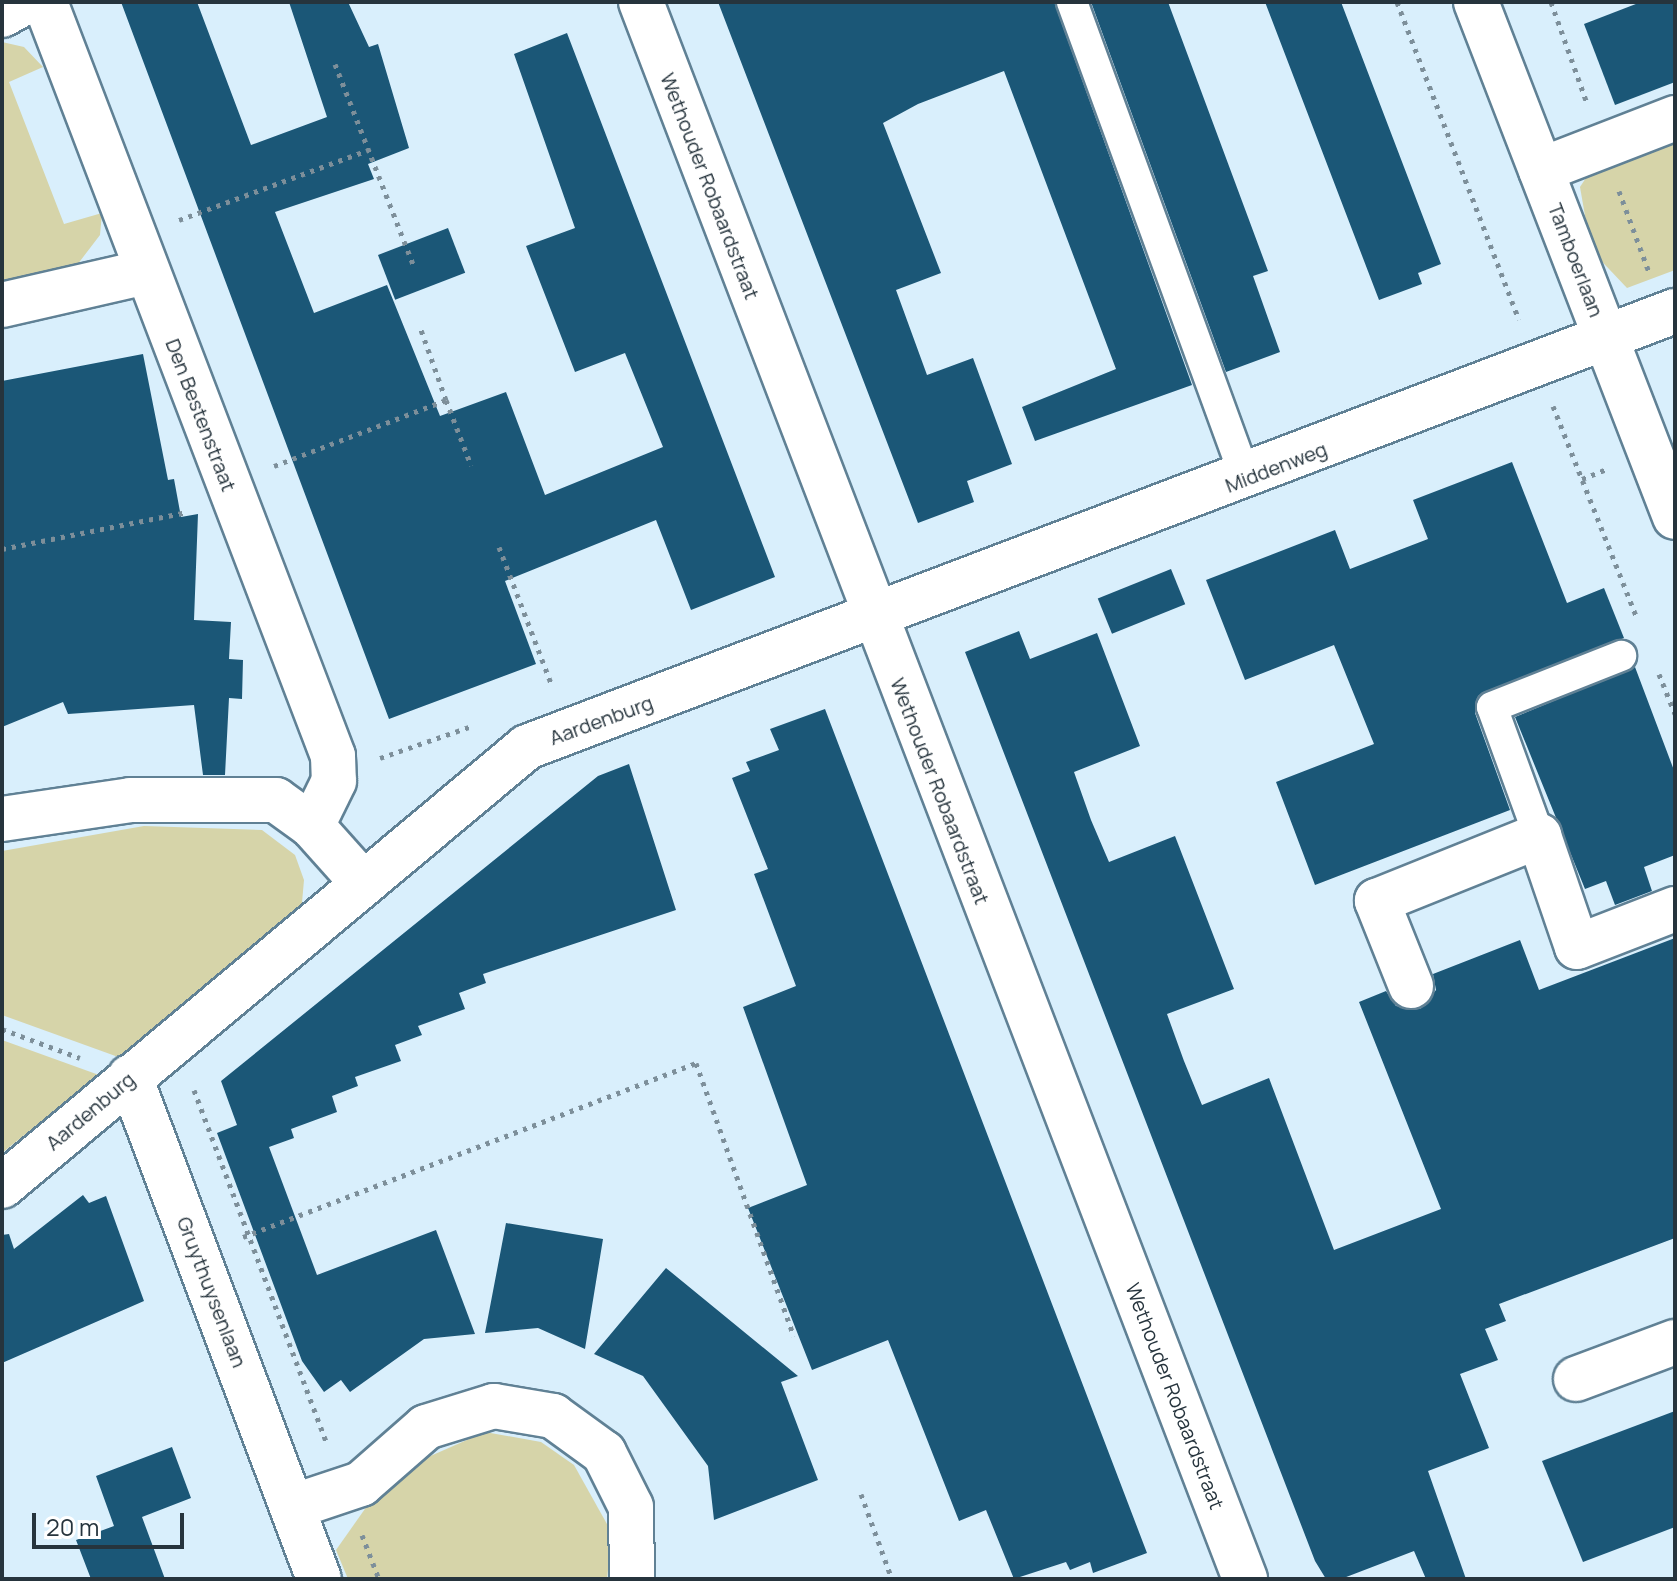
<!DOCTYPE html>
<html>
<head>
<meta charset="utf-8">
<style>
  body { margin:0 }
  #map { position:relative; width:1677px; height:1581px; overflow:hidden; background:#d9effc; font-family:Manrope,sans-serif }
  div>[style] { position:absolute }
  .green>* { inset:0; background:#d6d4a9 }
  .building>* { inset:0; background:#1b5777; transform-origin:0 0 }
  .path>* { height:5px; margin-top:-2.5px; transform-origin:0; background:repeating-linear-gradient(90deg,#7d8f9a 0 4px,transparent 0 10px) }
  .roads { filter:drop-shadow(2px 0 #608195) drop-shadow(-2px 0 #608195) drop-shadow(0 2px #608195) drop-shadow(0 -2px #608195) }
  .service>* { height:30px; margin:-15px; padding:0 15px; transform-origin:15px; border-radius:15px; background:#fff }
  .minor>* { height:44px; margin:-22px; padding:0 22px; transform-origin:22px; border-radius:22px; background:#fff }
  span { translate:-50% -50%; white-space:nowrap; text-align:center; line-height:1.15; -webkit-text-stroke:8px #fff; paint-order:stroke }
  .street-label { font-size:20px; color:#26343d }
  .frame { position:absolute; inset:0; border:4px solid #26343d; pointer-events:none }
  .scale { position:absolute; left:32px; top:1513px; width:152px; height:36px; box-sizing:border-box; border:4px solid #26343d; border-top:0; padding-left:10px; font-size:24px; line-height:28px; white-space:nowrap; color:#26343d; -webkit-text-stroke:6px #fff; paint-order:stroke }
</style>
</head>
<body>
<div id="map">
  <div class="green">
    <i style="clip-path:polygon(2px 42px,24px 47px,43px 67px,9px 82px,64px 224px,102px 213px,100px 235px,74px 269px,2px 287px)"></i>
    <i style="clip-path:polygon(1675px 139px,1675px 270px,1627px 288px,1591px 250px,1580px 187px,1595px 164px)"></i>
    <i style="clip-path:polygon(144px 826px,262px 830px,295px 855px,304px 880px,301px 914px,121px 1058px,2px 1015px,2px 851px)"></i>
    <i style="clip-path:polygon(2px 1040px,99px 1075px,2px 1153px)"></i>
    <i style="clip-path:polygon(485px 1432px,541px 1442px,574px 1465px,612px 1533px,607px 1579px,348px 1579px,336px 1550px,379px 1489px,410px 1465px)"></i>
  </div>
  <div class="building">
    <i style="clip-path:polygon(121px 2px,197px 2px,251px 145px,327px 117px,289px 2px,348px 2px,369px 47px,378px 44px,409px 148px,368px 164px,374px 179px,275px 212px,314px 313px,387px 285px,440px 416px,506px 392px,545px 495px,663px 447px,625px 353px,575px 372px,526px 246px,575px 228px,514px 54px,567px 33px,775px 577px,691px 610px,656px 520px,505px 581px,536px 664px,389px 719px)"></i>
    <i style="clip-path:polygon(718px 2px,1054px 2px,1192px 385px,1035px 441px,1022px 407px,1116px 369px,1004px 71px,918px 104px,883px 123px,941px 273px,896px 290px,927px 375px,973px 358px,1012px 464px,967px 481px,974px 502px,918px 523px)"></i>
    <i style="clip-path:polygon(1091px 2px,1168px 2px,1268px 271px,1253px 276px,1280px 352px,1226px 372px)"></i>
    <i style="clip-path:polygon(1265px 2px,1341px 2px,1441px 264px,1418px 273px,1422px 284px,1379px 300px)"></i>
    <i style="clip-path:polygon(1641px 2px,1675px 2px,1675px 82px,1615px 105px,1584px 24px)"></i>
    <i style="left:448px;top:228px;width:48px;height:75px;rotate:69deg"></i>
    <i style="clip-path:polygon(143px 354px,168px 480px,174px 479px,181px 517px,198px 514px,194px 620px,231px 622px,229px 659px,243px 660px,242px 699px,229px 698px,225px 775px,203px 775px,194px 705px,68px 714px,63px 702px,2px 727px,2px 381px)"></i>
    <i style="clip-path:polygon(1512px 462px,1567px 603px,1604px 588px,1624px 638px,1478px 696px,1475px 713px,1510px 810px,1315px 885px,1276px 782px,1374px 744px,1334px 645px,1245px 680px,1206px 580px,1335px 530px,1350px 569px,1428px 539px,1413px 500px)"></i>
    <i style="left:1171px;top:569px;width:38px;height:79px;rotate:68deg"></i>
    <i style="clip-path:polygon(1019px 631px,1030px 659px,1097px 633px,1140px 746px,1074px 772px,1091px 820px,1109px 862px,1175px 836px,1234px 989px,1167px 1014px,1184px 1061px,1202px 1105px,1269px 1078px,1334px 1250px,1441px 1209px,1359px 1002px,1386px 991px,1396px 1006px,1420px 1009px,1436px 990px,1433px 974px,1520px 940px,1539px 990px,1675px 938px,1675px 1238px,1499px 1304px,1506px 1321px,1485px 1329px,1498px 1360px,1460px 1374px,1489px 1448px,1428px 1471px,1466px 1579px,1426px 1579px,1414px 1551px,1341px 1579px,1326px 1579px,1315px 1561px,965px 652px)"></i>
    <i style="clip-path:polygon(1635px 667px,1675px 773px,1675px 855px,1644px 867px,1652px 891px,1615px 905px,1606px 881px,1585px 889px,1515px 717px)"></i>
    <i style="clip-path:polygon(825px 709px,1147px 1553px,1093px 1573px,1090px 1562px,1070px 1570px,1066px 1562px,1014px 1579px,986px 1510px,959px 1521px,888px 1340px,812px 1370px,748px 1208px,807px 1185px,743px 1007px,796px 986px,754px 874px,768px 869px,732px 778px,750px 771px,746px 762px,779px 750px,770px 729px)"></i>
    <i style="clip-path:polygon(629px 764px,676px 910px,483px 974px,486px 983px,459px 993px,465px 1009px,418px 1026px,422px 1035px,395px 1045px,401px 1061px,355px 1077px,358px 1086px,332px 1096px,337px 1112px,291px 1129px,294px 1138px,269px 1147px,317px 1275px,436px 1230px,475px 1334px,424px 1339px,350px 1392px,341px 1380px,324px 1392px,302px 1361px,217px 1133px,237px 1125px,221px 1081px,598px 776px)"></i>
    <i style="clip-path:polygon(83px 1195px,89px 1203px,106px 1196px,144px 1301px,2px 1363px,2px 1235px,9px 1234px,14px 1249px)"></i>
    <i style="clip-path:polygon(506px 1223px,603px 1239px,585px 1349px,538px 1328px,485px 1333px)"></i>
    <i style="clip-path:polygon(666px 1268px,798px 1376px,781px 1382px,818px 1480px,714px 1520px,708px 1466px,643px 1376px,594px 1354px)"></i>
    <i style="clip-path:polygon(1675px 1411px,1675px 1527px,1583px 1562px,1542px 1461px)"></i>
    <i style="clip-path:polygon(172px 1447px,191px 1498px,142px 1517px,165px 1579px,91px 1579px,76px 1540px,114px 1526px,96px 1476px)"></i>
  </div>
  <div class="path">
    <i style="left:1397px;top:2px;width:340px;rotate:69deg"></i>
    <i style="left:1551px;top:2px;width:107px;rotate:70.4deg"></i>
    <i style="left:335px;top:64px;width:218px;rotate:68.7deg"></i>
    <i style="left:1619px;top:191px;width:86px;rotate:69.7deg"></i>
    <i style="left:179px;top:220px;width:202px;rotate:-20.3deg"></i>
    <i style="left:446px;top:400px;width:70px;rotate:69deg"></i>
    <i style="left:1553px;top:406px;width:226px;rotate:68.4deg"></i>
    <i style="left:274px;top:466px;width:184px;rotate:-21deg"></i>
    <i style="left:446px;top:400px;width:77px;rotate:-109.6deg"></i>
    <i style="left:1582px;top:479px;width:27px;rotate:-22deg"></i>
    <i style="left:499px;top:547px;width:149px;rotate:69.1deg"></i>
    <i style="left:2px;top:549px;width:189px;rotate:-11.3deg"></i>
    <i style="left:1659px;top:674px;width:43px;rotate:68.2deg"></i>
    <i style="left:380px;top:758px;width:97px;rotate:-19.2deg"></i>
    <i style="left:2px;top:1029px;width:83px;rotate:20.4deg"></i>
    <i style="left:194px;top:1090px;width:378px;rotate:69.4deg"></i>
    <i style="left:243px;top:1237px;width:485px;rotate:-21deg"></i>
    <i style="left:696px;top:1063px;width:290px;rotate:70.3deg"></i>
    <i style="left:861px;top:1494px;width:90px;rotate:70deg"></i>
    <i style="left:362px;top:1535px;width:47px;rotate:68.9deg"></i>
  </div>
  <div class="roads">
    <div class="service">
      <i style="left:1072px;top:2px;width:508px;rotate:69.96deg"></i>
      <i style="left:1539px;top:836px;width:137px;rotate:-110deg"></i>
      <i style="left:1492px;top:707px;width:139px;rotate:-21.6deg"></i>
    </div>
    <div class="minor">
      <i style="left:45px;top:2px;width:807px;rotate:69.09deg"></i>
      <i style="left:333px;top:756px;width:25px;rotate:88deg"></i>
      <i style="left:334px;top:781px;width:50px;rotate:116.1deg"></i>
      <i style="left:641px;top:2px;width:1689px;rotate:69.04deg"></i>
      <i style="left:1476px;top:2px;width:552px;rotate:68.87deg"></i>
      <i style="left:2px;top:15px;width:26px;rotate:-29deg"></i>
      <i style="left:1541px;top:170px;width:144px;rotate:-21.2deg"></i>
      <i style="left:2px;top:305px;width:148px;rotate:-12.9deg"></i>
      <i style="left:2px;top:819px;width:129px;rotate:-8.4deg"></i>
      <i style="left:130px;top:800px;width:146px"></i>
      <i style="left:276px;top:800px;width:44px;rotate:35.8deg"></i>
      <i style="left:312px;top:826px;width:76px;rotate:48.2deg"></i>
      <i style="left:1411px;top:986px;width:92px;rotate:-111.8deg"></i>
      <i style="left:1377px;top:901px;width:175px;rotate:-21.9deg"></i>
      <i style="left:1539px;top:836px;width:117px;rotate:71.1deg"></i>
      <i style="left:1577px;top:947px;width:105px;rotate:-21.2deg"></i>
      <i style="left:130px;top:1077px;width:536px;rotate:69.37deg"></i>
      <i style="left:2px;top:1186px;width:684px;rotate:-39.9deg"></i>
      <i style="left:527px;top:747px;width:1228px;rotate:-20.8deg"></i>
      <i style="left:1576px;top:1379px;width:106px;rotate:-20.5deg"></i>
      <i style="left:292px;top:1507px;width:73px;rotate:-18.4deg"></i>
      <i style="left:361px;top:1484px;width:86px;rotate:-41.2deg"></i>
      <i style="left:426px;top:1427px;width:71px;rotate:-17.2deg"></i>
      <i style="left:494px;top:1406px;width:60px;rotate:9.6deg"></i>
      <i style="left:553px;top:1416px;width:63px;rotate:36deg"></i>
      <i style="left:604px;top:1453px;width:60px;rotate:63.4deg"></i>
      <i style="left:631px;top:1507px;width:72px;rotate:89.2deg"></i>
    </div>
  </div>
  <div class="street-label">
    <span style="left:710px;top:186px;rotate:69deg">Wethouder Robaardstraat</span>
    <span style="left:1576px;top:260px;rotate:69deg">Tamboerlaan</span>
    <span style="left:201px;top:415px;rotate:69deg">Den Bestenstraat</span>
    <span style="left:1276px;top:467px;rotate:-21deg">Middenweg</span>
    <span style="left:601px;top:720px;rotate:-20deg">Aardenburg</span>
    <span style="left:940px;top:791px;rotate:69deg">Wethouder Robaardstraat</span>
    <span style="left:90px;top:1111px;rotate:-40deg">Aardenburg</span>
    <span style="left:212px;top:1292px;rotate:69deg">Gruythuysenlaan</span>
    <span style="left:1175px;top:1396px;rotate:69deg">Wethouder Robaardstraat</span>
  </div>
  <div class="frame"></div>
  <div class="scale">20 m</div>
</div>
</body>
</html>
